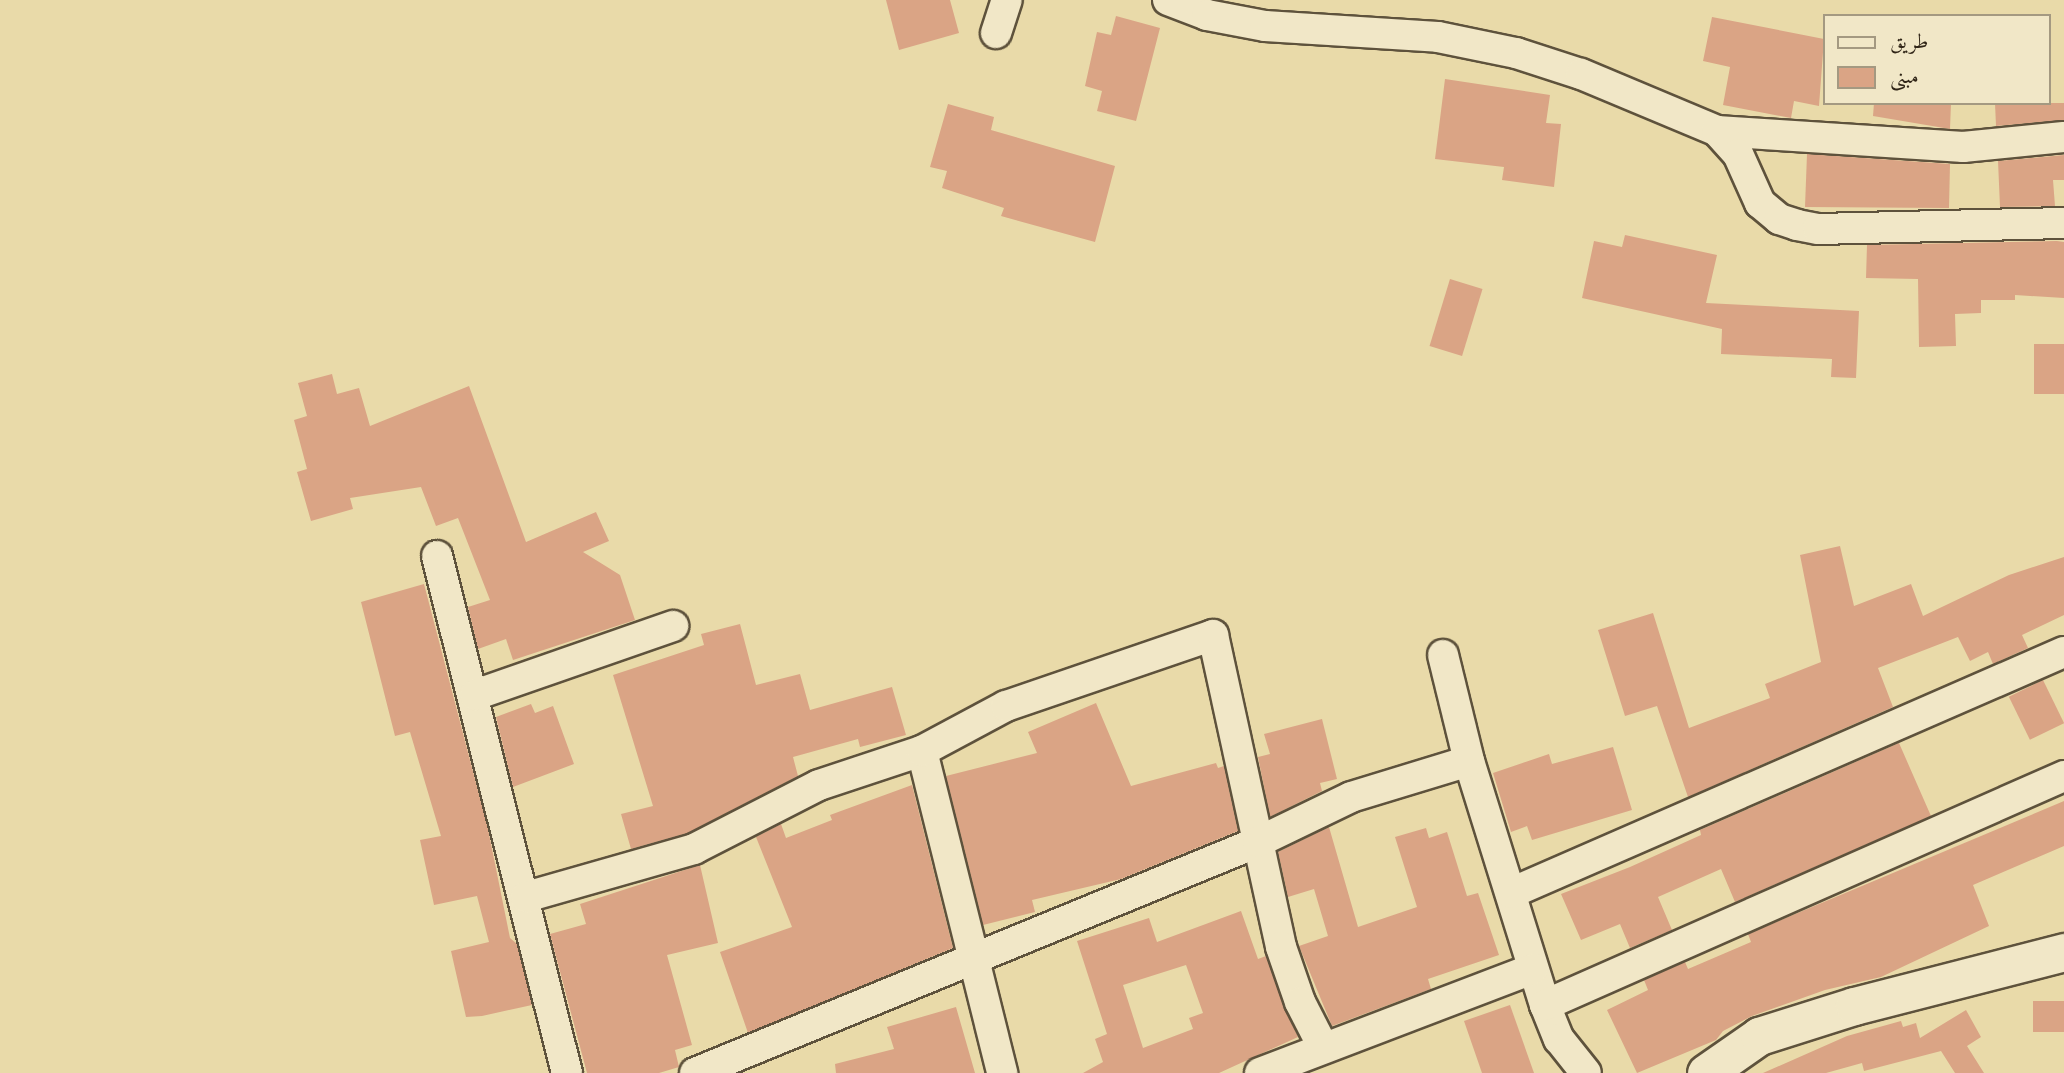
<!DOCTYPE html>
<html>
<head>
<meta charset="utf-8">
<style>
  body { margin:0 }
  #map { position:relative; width:2064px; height:1073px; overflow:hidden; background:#e9daa9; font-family:"Gentium Book Plus",Amiri,serif }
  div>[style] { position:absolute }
  .building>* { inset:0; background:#daa485; transform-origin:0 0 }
  .roads { filter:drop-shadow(2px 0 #5e523c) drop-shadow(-2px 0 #5e523c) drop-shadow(0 2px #5e523c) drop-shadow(0 -2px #5e523c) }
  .minor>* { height:30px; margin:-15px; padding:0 15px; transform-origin:15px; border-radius:15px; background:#f1e7c7 }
  .tertiary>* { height:37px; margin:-18.5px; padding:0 18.5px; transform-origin:18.5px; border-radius:18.5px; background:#f1e7c7 }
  span { translate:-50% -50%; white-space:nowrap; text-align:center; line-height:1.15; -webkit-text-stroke:6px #f1e7c7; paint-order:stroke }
  .legend { position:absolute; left:1823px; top:14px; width:228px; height:91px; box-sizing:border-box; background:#f1e7c7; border:2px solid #a49981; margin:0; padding:9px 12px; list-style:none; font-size:21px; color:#302517 }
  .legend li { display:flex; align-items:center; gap:14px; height:35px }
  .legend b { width:35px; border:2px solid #a49981 }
</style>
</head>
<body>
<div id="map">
  <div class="building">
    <i style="clip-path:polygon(886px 0,950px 0,959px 33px,899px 50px)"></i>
    <i style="clip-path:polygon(1116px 16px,1160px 28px,1136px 121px,1097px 111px,1102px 91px,1085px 86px,1097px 32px,1111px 35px)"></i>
    <i style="clip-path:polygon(1712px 17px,1824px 39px,1819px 106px,1794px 101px,1791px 118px,1723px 105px,1730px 67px,1703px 61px)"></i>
    <i style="clip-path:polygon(1445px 79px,1550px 95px,1546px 123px,1561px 124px,1554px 187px,1502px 180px,1504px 167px,1435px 159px)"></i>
    <i style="clip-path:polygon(1874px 103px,1951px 103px,1950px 129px,1873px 116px)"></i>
    <i style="clip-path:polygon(1995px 103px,2064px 103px,2064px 120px,1996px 126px)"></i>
    <i style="clip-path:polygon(948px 104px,994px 117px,991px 130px,1115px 166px,1095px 242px,1001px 216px,1004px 208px,942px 188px,947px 171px,930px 167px)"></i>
    <i style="clip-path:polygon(1807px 154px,1950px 164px,1949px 208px,1805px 207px)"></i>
    <i style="clip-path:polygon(2064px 155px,2064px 180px,2053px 180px,2055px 206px,2000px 207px,1998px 161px)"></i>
    <i style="clip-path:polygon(1625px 235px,1717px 255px,1706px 303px,1859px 311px,1856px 378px,1831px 377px,1832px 359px,1721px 354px,1722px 329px,1582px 298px,1594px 241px,1622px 247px)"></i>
    <i style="clip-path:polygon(2057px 241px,2064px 242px,2064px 298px,2015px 295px,2015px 300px,1981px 300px,1981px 313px,1955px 314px,1956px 346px,1919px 347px,1918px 279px,1866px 278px,1867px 245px)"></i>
    <i style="left:1450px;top:279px;width:34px;height:70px;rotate:17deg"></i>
    <i style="left:2064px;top:344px;width:50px;height:30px;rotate:90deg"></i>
    <i style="clip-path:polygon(332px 374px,337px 394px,359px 388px,370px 426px,469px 386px,526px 542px,596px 512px,609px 541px,583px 552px,620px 575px,635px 620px,513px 660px,506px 639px,478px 649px,468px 607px,490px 600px,458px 518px,436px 526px,421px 487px,350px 498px,353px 509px,311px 521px,297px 472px,307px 469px,294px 420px,307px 416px,298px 383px)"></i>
    <i style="clip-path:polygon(1840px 546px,1854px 606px,1911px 584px,1923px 616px,2009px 575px,2064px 557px,2064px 615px,2022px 635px,2028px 648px,1993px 664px,1988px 652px,1970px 661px,1958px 637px,1878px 668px,1893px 707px,1688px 797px,1657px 706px,1625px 716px,1598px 630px,1653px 613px,1689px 728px,1770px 698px,1765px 684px,1821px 662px,1800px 555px)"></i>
    <i style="clip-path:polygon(424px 584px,488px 829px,510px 938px,517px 944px,532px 1005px,482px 1016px,466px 1017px,451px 951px,489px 942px,477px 896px,434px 905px,420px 840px,441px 836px,410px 732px,395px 736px,361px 602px)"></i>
    <i style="clip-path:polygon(740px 624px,756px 685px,800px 674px,810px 710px,892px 687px,906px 735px,860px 747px,858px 739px,793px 757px,798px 776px,688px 833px,631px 849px,621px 814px,653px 806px,613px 675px,704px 645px,701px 634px)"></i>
    <i style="left:2043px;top:680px;width:48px;height:38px;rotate:64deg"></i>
    <i style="clip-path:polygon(1096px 703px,1131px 786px,1216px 763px,1218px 768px,1224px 766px,1238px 831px,1121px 879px,1032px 900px,1035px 912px,983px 925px,946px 776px,1037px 753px,1028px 732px)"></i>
    <i style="clip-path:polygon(531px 704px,535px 713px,553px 706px,574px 764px,513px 787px,496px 717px)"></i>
    <i style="clip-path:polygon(1322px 719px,1337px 779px,1320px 783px,1322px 791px,1270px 817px,1258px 757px,1270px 754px,1264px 734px)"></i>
    <i style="clip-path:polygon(1899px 743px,1931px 816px,1735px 902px,1721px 869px,1658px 897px,1672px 930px,1630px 948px,1620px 924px,1581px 940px,1561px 894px,1630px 867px,1701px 835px,1700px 830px)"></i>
    <i style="clip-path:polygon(1613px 747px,1632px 810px,1532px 840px,1527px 826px,1511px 832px,1493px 773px,1549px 754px,1552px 764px)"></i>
    <i style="clip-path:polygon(912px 785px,953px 948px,748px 1033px,720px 952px,792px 927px,756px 837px,781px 824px,786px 838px,832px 820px,830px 815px)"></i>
    <i style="clip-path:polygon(2064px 801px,2064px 846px,1973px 885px,1989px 926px,1881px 977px,1825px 990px,1752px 1016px,1723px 1031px,1716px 1040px,1637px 1073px,1607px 1010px,1648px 990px,1644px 980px,1685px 962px,1688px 969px,1751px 942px,1748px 934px)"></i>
    <i style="clip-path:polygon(1329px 827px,1358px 927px,1417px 907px,1395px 837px,1426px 828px,1429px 838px,1447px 832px,1467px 896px,1478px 893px,1499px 955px,1428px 979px,1431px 989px,1332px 1026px,1299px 946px,1328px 936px,1314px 889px,1288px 897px,1278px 852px)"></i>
    <i style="clip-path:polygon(700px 865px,718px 943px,667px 955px,692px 1045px,675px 1050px,679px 1067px,659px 1073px,587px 1073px,550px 934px,586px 924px,580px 904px)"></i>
    <i style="clip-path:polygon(evenodd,1241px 911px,1258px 959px,1266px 956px,1298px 1037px,1219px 1073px,1083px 1073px,1103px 1062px,1095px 1039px,1107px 1034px,1077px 941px,1149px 918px,1157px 942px,1241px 911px,1186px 965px,1203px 1013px,1189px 1018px,1193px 1029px,1143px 1048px,1123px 985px,1186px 965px)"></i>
    <i style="left:2064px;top:1001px;width:31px;height:31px;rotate:90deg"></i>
    <i style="clip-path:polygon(1510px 1005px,1534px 1073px,1482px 1073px,1464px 1021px)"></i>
    <i style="clip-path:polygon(956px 1007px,975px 1073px,836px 1073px,835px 1064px,894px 1049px,887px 1027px)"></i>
    <i style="clip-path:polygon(1966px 1010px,1981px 1037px,1967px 1046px,1984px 1073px,1955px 1073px,1941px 1051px,1864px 1071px,1862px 1063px,1826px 1073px,1763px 1073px,1847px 1036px,1901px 1021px,1903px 1027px,1916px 1023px,1920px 1038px)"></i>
  </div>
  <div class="roads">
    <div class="minor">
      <i style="left:1168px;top:0;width:42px;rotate:21deg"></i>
      <i style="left:1207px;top:15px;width:59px;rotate:10.7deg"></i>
      <i style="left:1265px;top:26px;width:173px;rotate:3.6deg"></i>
      <i style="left:1438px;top:37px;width:80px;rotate:11.6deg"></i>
      <i style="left:1516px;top:53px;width:68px;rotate:17.9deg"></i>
      <i style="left:1581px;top:74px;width:147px;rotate:22.7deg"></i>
      <i style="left:1717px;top:131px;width:247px;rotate:3.7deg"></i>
      <i style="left:1963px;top:147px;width:101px;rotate:-5.7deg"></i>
      <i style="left:996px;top:33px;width:35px;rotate:-72deg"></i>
      <i style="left:1717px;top:131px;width:31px;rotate:48deg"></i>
      <i style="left:1738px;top:154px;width:54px;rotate:65.8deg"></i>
      <i style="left:1760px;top:203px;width:25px;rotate:40deg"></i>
      <i style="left:1779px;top:219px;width:19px;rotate:18deg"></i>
      <i style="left:1797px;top:225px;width:21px;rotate:11deg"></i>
      <i style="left:1818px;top:229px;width:246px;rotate:-1.4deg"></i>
      <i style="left:437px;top:556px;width:533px;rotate:75.89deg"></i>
      <i style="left:1443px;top:655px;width:109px;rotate:76.2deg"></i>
      <i style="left:1469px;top:761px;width:256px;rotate:72.7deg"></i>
      <i style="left:1545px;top:1005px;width:37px;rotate:68deg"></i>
      <i style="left:1559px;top:1039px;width:43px;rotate:51.5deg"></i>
      <i style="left:475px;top:695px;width:210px;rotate:-19.2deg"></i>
      <i style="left:922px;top:751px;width:332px;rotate:76deg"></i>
      <i style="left:1511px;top:893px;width:603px;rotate:-23.55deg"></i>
      <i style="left:526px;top:897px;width:175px;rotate:-15.9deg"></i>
      <i style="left:694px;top:849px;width:140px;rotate:-27.1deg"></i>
      <i style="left:819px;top:785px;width:108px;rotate:-18.3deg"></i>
      <i style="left:922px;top:751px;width:95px;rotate:-28.2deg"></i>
      <i style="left:1006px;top:706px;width:219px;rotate:-18.9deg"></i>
      <i style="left:1213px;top:635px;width:319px;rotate:77.7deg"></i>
      <i style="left:1281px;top:947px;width:58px;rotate:70.9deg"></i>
      <i style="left:1300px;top:1002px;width:51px;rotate:62.9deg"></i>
      <i style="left:1545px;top:1005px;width:567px;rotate:-23.81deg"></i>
      <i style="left:695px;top:1073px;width:609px;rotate:-22.31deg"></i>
      <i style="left:1258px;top:842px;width:103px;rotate:-25.8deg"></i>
      <i style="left:1351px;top:797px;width:123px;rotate:-17deg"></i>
      <i style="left:1260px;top:1073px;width:292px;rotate:-20.9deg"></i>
    </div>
    <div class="tertiary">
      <i style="left:1706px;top:1073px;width:65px;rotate:-34.9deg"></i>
      <i style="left:1759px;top:1036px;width:100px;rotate:-17.5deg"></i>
      <i style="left:1854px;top:1006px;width:217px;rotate:-14.4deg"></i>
    </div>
  </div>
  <ul class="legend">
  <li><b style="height:9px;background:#f1e7c7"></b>طريق</li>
  <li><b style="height:19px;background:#daa485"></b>مبنى</li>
  </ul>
</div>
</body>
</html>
